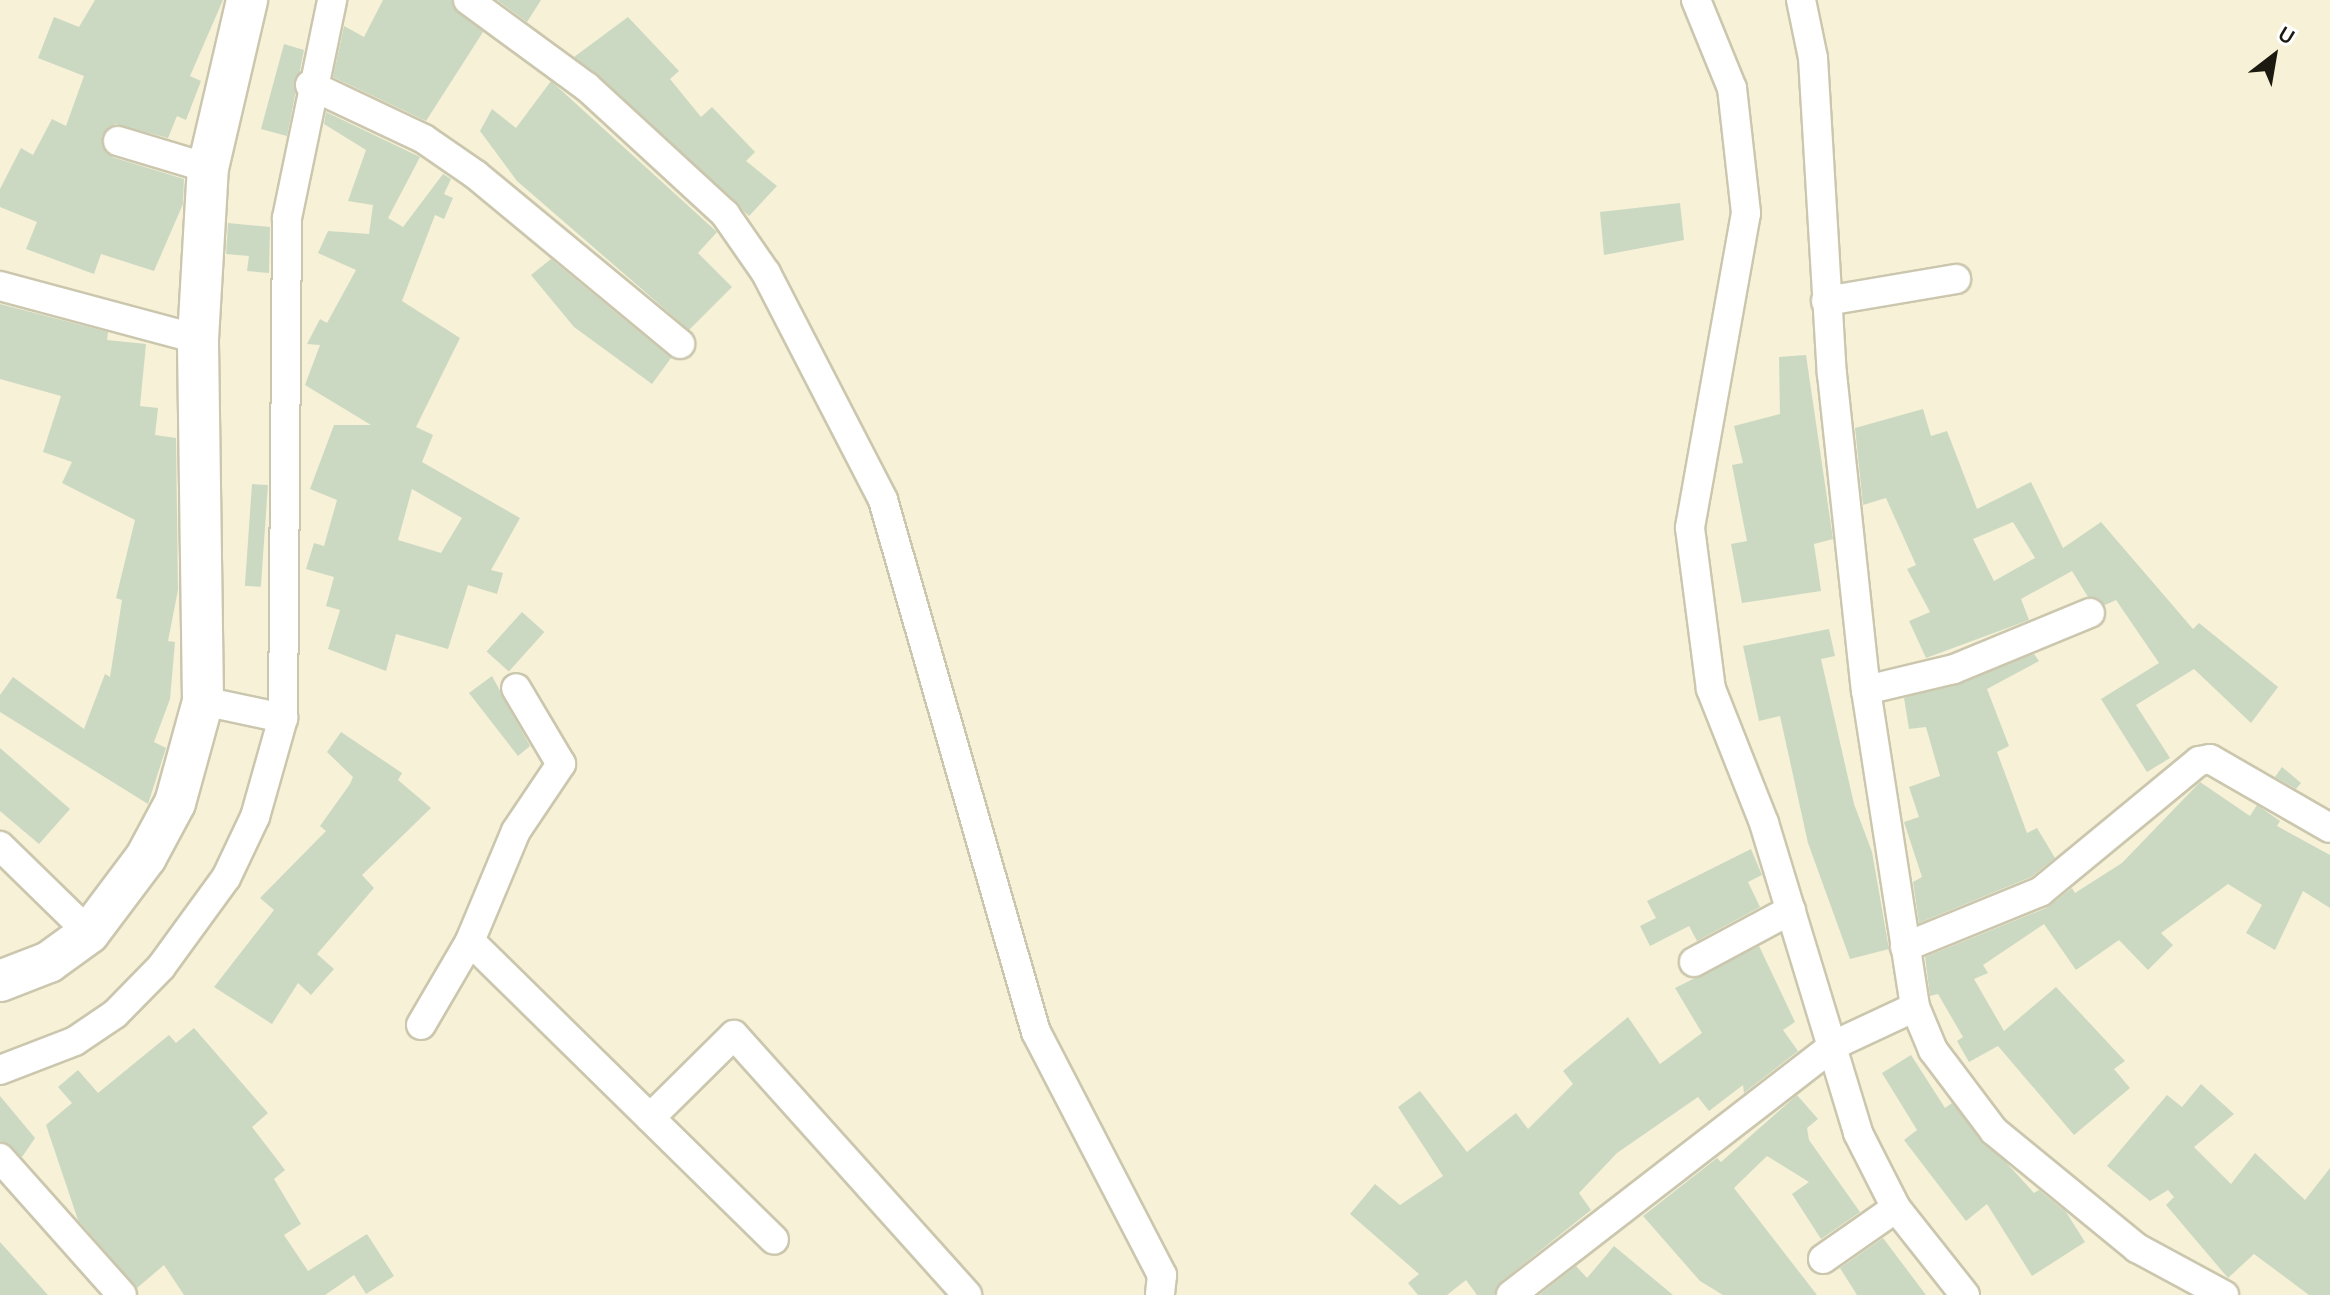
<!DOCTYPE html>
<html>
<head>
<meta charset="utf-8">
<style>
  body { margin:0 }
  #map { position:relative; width:2330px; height:1295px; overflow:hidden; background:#f6f1d7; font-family:Karla,sans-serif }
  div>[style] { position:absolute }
  .building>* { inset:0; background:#ccd9c2; transform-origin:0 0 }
  .roads { filter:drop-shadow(2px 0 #cbc7ae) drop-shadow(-2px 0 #cbc7ae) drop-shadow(0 2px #cbc7ae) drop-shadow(0 -2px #cbc7ae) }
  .street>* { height:28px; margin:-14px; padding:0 14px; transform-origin:14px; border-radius:14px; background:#fff }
  .secondary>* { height:40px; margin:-20px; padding:0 20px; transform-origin:20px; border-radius:20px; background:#fff }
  span { translate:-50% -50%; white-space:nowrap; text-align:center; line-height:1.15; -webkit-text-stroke:6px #fff; paint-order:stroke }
  .north { position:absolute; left:2234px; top:16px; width:80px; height:80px; -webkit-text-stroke:6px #fff; paint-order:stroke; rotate:31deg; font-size:22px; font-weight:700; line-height:32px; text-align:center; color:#1b1910 }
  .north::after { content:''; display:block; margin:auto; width:28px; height:36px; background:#1b1910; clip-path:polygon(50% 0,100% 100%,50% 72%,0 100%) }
</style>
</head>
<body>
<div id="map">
  <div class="building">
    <i style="clip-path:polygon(95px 0,223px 0,190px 76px,201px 81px,186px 120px,177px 116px,168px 138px,115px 124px,102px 137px,112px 157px,184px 179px,183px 204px,154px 271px,101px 254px,94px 274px,26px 249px,37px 222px,0 207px,0 189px,21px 148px,33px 155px,52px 119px,66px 126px,84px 76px,38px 58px,54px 17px,79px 27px)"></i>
    <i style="clip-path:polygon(383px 0,451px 0,483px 32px,426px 121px,333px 77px,344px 26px,364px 37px)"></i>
    <i style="clip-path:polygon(497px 0,541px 0,527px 22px)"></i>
    <i style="clip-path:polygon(628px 17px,679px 71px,670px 79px,701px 117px,712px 107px,755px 152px,746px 161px,777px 186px,749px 216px,574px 57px)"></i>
    <i style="clip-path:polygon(284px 44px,304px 50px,287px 136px,261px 129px)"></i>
    <i style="clip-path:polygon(551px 81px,717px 232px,698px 253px,732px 287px,689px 330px,517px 181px,480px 131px,492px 109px,516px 128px)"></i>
    <i style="clip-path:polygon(evenodd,326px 112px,420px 157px,388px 218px,403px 227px,443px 174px,451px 179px,444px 194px,453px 198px,444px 219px,435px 215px,402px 301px,460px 338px,416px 427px,433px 435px,422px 462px,520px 518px,491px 570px,503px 573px,497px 594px,468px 585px,448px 649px,396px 634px,386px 671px,328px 649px,340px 610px,326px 606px,334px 577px,306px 569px,314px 543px,324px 546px,337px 500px,310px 489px,334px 425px,371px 425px,305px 385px,320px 345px,307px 344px,320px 319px,327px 323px,356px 270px,318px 253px,328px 231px,369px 234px,373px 205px,348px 201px,366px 150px,324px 124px,326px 112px,412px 489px,462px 518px,441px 553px,398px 540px,412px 489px)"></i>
    <i style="clip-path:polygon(1680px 203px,1684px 240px,1604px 255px,1600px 212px)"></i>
    <i style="clip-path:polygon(228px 223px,270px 227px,269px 273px,247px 271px,249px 256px,226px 254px)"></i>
    <i style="clip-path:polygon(551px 259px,671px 358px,652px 384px,574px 327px,531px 275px)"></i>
    <i style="clip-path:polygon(0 304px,108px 332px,107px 340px,146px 344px,140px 406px,158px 408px,155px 435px,176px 438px,178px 590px,168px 641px,175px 642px,170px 699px,154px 742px,166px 748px,148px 804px,0 712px,0 695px,13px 677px,84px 729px,105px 674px,110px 677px,122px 600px,116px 598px,135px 520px,62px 483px,72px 462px,43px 452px,61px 396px,0 379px)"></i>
    <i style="clip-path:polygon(1806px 355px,1833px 539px,1814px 544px,1821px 591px,1742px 603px,1731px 544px,1747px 541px,1732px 465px,1743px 463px,1734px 426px,1780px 414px,1779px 357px)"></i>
    <i style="clip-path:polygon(evenodd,1923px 409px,1931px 436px,1947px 431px,1977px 509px,2031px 482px,2063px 548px,2101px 522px,2193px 629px,2199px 623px,2278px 687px,2251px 723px,2194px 669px,2136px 705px,2170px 758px,2147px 772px,2101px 699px,2159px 663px,2116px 600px,2105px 605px,2088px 597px,2072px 571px,2021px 599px,2029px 620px,1926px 658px,1909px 621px,1930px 612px,1907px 569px,1916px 565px,1886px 498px,1863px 505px,1855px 428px,1923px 409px,2013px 522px,2035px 558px,1994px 581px,1973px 539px,2013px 522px)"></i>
    <i style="left:252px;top:484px;width:16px;height:102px;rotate:4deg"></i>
    <i style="left:522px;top:612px;width:30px;height:53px;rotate:42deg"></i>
    <i style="clip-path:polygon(1829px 629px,1835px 656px,1821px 659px,1854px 804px,1872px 852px,1889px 949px,1850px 959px,1808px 843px,1780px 716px,1759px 721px,1743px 646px)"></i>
    <i style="clip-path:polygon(2034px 654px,2039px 661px,1987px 689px,2009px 746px,1997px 752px,2027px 833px,2037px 828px,2055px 858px,2031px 877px,1919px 923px,1913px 882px,1922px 877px,1904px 822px,1919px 817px,1909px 787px,1940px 776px,1926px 727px,1909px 729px,1904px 698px)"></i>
    <i style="clip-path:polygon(492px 676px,530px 746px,518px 756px,469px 693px)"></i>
    <i style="clip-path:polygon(341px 732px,402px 773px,398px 780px,431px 808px,362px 875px,374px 888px,317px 954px,334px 969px,311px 995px,298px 983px,272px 1024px,214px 987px,274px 910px,260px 898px,326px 831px,320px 826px,350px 784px,353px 777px,327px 752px)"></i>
    <i style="clip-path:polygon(0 748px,70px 809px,39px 844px,0 811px)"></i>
    <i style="clip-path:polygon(2282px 767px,2301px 783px,2296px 789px,2275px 777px)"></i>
    <i style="clip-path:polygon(2200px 782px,2250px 816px,2257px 805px,2280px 821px,2277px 826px,2330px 855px,2330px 908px,2303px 891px,2275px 950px,2246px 933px,2262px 905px,2228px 884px,2161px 933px,2173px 945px,2148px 970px,2119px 940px,2076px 970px,2044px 924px,1983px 965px,1988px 973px,1974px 979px,2004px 1031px,2056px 987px,2125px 1061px,2114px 1069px,2130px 1088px,2074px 1135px,1998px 1046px,1969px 1062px,1957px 1041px,1963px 1037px,1938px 994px,1930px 996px,1925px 957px,2046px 908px,2072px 888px,2075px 893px,2122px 863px)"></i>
    <i style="clip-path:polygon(1751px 849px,1762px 875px,1748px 882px,1760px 907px,1697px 941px,1689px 926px,1650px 946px,1640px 926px,1656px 918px,1647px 901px)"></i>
    <i style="clip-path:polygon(1759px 946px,1795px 1022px,1783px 1030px,1798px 1051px,1744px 1093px,1743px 1085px,1709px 1111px,1698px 1097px,1617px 1153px,1579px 1193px,1591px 1210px,1501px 1282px,1494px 1295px,1477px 1295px,1466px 1280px,1447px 1295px,1418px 1295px,1408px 1283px,1419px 1274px,1350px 1214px,1375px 1184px,1400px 1205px,1443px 1176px,1398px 1107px,1420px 1091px,1467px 1152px,1516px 1113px,1528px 1129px,1573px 1084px,1563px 1071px,1628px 1017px,1660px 1064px,1702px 1033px,1675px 988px)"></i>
    <i style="clip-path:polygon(194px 1028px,268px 1113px,252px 1127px,285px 1170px,274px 1179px,301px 1224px,284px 1235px,308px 1271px,367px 1234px,394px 1276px,366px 1294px,354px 1275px,325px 1295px,184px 1295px,164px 1265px,137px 1288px,78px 1220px,46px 1125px,72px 1103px,58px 1087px,78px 1070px,98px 1093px,169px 1035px,176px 1043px)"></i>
    <i style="clip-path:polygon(1911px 1055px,1945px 1108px,1952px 1103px,2034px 1193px,2039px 1190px,2066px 1212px,2085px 1242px,2032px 1276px,1987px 1204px,1966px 1221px,1904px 1140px,1917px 1130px,1882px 1073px)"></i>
    <i style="clip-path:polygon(2201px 1084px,2234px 1114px,2194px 1147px,2231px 1184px,2255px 1153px,2305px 1200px,2330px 1168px,2330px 1295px,2309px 1295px,2254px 1254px,2228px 1278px,2166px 1205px,2174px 1197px,2168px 1190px,2150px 1201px,2107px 1166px,2167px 1095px,2182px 1107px)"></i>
    <i style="clip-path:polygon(1797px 1095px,1818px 1119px,1807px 1128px,1809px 1140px,1860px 1212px,1821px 1239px,1792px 1194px,1809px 1182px,1767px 1156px,1734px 1188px,1817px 1295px,1723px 1295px,1700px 1281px,1643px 1216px,1717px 1158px,1721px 1162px)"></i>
    <i style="clip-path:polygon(0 1096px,35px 1138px,22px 1157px,0 1141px)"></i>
    <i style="clip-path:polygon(1883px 1238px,1926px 1295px,1857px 1295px,1840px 1268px)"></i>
    <i style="clip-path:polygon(0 1242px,48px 1295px,0 1295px)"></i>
    <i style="clip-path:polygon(1614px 1246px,1673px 1295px,1539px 1295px,1576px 1266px,1587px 1278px)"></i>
  </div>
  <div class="roads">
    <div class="street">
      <i style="left:468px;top:0;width:147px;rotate:36.2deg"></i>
      <i style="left:587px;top:87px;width:188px;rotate:42.6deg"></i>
      <i style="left:725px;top:214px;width:72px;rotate:55.2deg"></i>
      <i style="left:766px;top:273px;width:255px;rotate:62.7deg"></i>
      <i style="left:883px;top:500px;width:554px;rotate:73.96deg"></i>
      <i style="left:1036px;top:1032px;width:274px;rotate:62.6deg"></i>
      <i style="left:1162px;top:1275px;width:20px;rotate:96deg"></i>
      <i style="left:1696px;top:0;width:95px;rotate:67.8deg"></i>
      <i style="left:1732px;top:88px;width:126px;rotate:83.6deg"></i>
      <i style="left:1746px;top:213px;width:320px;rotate:100.1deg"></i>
      <i style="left:1690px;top:528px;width:162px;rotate:82.6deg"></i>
      <i style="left:1711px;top:689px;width:144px;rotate:68.4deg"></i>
      <i style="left:1764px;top:823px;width:324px;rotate:73.1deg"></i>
      <i style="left:1858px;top:1133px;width:84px;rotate:63.1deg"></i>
      <i style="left:1896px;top:1208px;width:111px;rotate:51.6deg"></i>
      <i style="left:1801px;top:0;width:59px;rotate:78.3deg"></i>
      <i style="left:1813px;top:58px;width:317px;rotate:86.6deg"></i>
      <i style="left:1832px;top:374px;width:318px;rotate:83.9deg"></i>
      <i style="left:1866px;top:690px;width:321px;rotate:81.2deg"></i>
      <i style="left:1915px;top:1007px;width:47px;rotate:67.3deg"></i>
      <i style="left:1933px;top:1050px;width:101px;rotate:53deg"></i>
      <i style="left:1994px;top:1131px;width:185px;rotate:39.3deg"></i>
      <i style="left:2137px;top:1248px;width:99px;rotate:28.4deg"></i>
      <i style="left:310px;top:85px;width:126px;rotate:25.3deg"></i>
      <i style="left:424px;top:139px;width:63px;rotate:34.7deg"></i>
      <i style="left:476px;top:175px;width:265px;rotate:39.6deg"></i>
      <i style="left:118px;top:141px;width:94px;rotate:16.7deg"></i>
      <i style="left:0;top:286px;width:205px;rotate:15deg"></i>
      <i style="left:1826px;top:301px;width:132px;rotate:-9.6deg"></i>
      <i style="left:1866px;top:690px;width:90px;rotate:-13.4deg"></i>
      <i style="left:1954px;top:669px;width:147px;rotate:-22.4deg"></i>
      <i style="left:203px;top:701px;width:82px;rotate:12deg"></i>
      <i style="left:0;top:846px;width:124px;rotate:44.3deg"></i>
      <i style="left:470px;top:941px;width:119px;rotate:-67.3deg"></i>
      <i style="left:516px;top:831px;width:81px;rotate:-56.1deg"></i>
      <i style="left:561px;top:764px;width:88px;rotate:-120.6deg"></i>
      <i style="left:1905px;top:947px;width:146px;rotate:-22.2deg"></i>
      <i style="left:2040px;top:892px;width:206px;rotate:-39.5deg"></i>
      <i style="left:2199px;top:761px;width:11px;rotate:-10deg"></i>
      <i style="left:2210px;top:759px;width:138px;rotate:29.9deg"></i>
      <i style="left:1694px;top:962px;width:110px;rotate:-28.2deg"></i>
      <i style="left:421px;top:1025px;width:97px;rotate:-59.7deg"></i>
      <i style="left:470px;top:941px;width:426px;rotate:44.5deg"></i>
      <i style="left:0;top:1070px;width:80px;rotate:-21.1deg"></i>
      <i style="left:75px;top:1041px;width:48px;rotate:-34deg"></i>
      <i style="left:115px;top:1014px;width:66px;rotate:-45.6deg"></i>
      <i style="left:161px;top:967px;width:110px;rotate:-53.9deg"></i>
      <i style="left:226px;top:878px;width:68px;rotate:-64.6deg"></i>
      <i style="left:255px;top:817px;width:103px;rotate:-74.2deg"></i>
      <i style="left:283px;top:718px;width:500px;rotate:-89.54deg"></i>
      <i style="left:287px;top:218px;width:223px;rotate:-78.3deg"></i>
      <i style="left:650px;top:1118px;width:118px;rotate:-44.7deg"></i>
      <i style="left:734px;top:1035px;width:349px;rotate:48.1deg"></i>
      <i style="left:0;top:1158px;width:183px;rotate:48.3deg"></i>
      <i style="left:1823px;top:1259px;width:89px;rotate:-34.9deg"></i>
      <i style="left:1511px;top:1295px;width:408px;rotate:-37.7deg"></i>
      <i style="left:1834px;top:1045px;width:89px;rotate:-25.1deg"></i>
    </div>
    <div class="secondary">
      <i style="left:0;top:981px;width:53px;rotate:-21.2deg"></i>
      <i style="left:49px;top:962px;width:49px;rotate:-35.9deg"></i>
      <i style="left:89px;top:933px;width:95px;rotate:-53.1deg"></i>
      <i style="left:146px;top:857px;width:61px;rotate:-61.8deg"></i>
      <i style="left:175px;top:803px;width:106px;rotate:-74.6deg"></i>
      <i style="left:203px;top:701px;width:362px;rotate:-90.8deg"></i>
      <i style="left:198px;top:339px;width:171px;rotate:-86.7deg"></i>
      <i style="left:208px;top:168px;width:172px;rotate:-76.9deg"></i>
    </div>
  </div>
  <div class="north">U</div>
</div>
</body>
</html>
